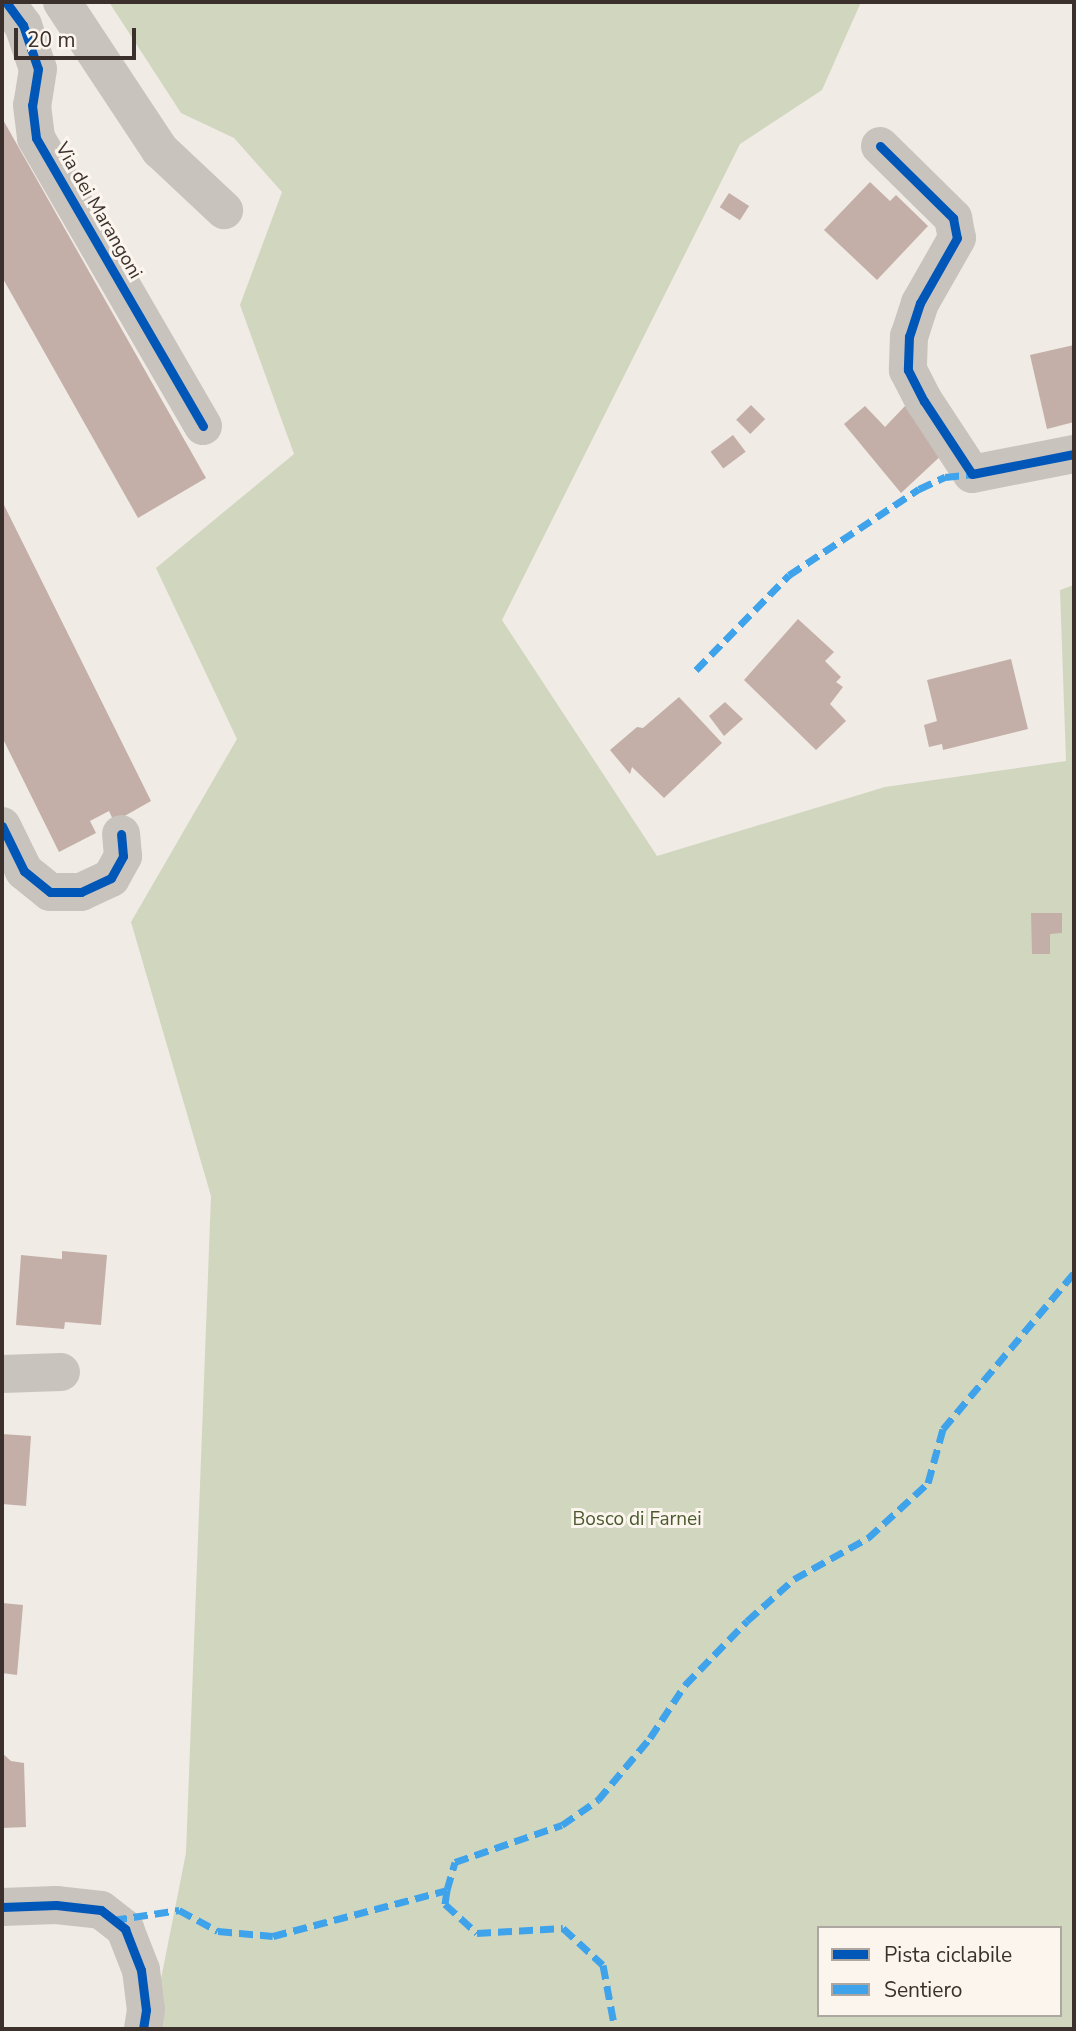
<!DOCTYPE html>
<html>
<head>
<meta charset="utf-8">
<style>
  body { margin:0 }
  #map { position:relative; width:1076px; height:2031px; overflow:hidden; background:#f0ebe5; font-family:"Nunito Sans",sans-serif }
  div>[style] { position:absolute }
  .green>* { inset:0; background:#d1d6bf }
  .building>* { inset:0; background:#c3afa7; transform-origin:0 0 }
  .minor>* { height:38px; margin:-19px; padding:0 19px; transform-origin:19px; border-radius:19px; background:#c9c3be }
  .quiet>* { height:7px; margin-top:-3.5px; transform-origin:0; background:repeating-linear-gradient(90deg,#3fa3eb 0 14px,transparent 0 21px) }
  .cycleway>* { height:9px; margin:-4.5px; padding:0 4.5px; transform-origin:4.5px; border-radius:4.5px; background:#0057b8 }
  span { translate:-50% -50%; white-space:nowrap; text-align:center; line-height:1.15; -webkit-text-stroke:6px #fbf5ee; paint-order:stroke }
  .street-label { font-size:19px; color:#3b302b }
  .park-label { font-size:19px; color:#4a5a2e }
  .frame { position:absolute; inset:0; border:4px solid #3b302b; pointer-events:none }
  .legend { position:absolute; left:817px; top:1926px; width:245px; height:91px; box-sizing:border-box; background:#fbf5ee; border:2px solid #aea6a0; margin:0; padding:9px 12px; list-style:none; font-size:21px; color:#3b302b }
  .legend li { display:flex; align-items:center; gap:14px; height:35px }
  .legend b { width:35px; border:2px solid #aea6a0 }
  .scale { position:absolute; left:14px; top:28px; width:122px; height:32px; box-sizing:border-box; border:4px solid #3b302b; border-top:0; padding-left:9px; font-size:21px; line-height:24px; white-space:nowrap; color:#3b302b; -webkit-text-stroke:5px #fbf5ee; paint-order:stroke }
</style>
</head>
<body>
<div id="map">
  <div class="green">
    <i style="clip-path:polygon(evenodd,109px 2px,861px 2px,822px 90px,740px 144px,502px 620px,657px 856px,885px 787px,1066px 761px,1060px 590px,1074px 585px,1074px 2029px,151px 2029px,186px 1853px,211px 1196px,131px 922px,237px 739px,156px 568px,294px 454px,240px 305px,282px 192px,234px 138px,181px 113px,109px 2px,819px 1928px,1060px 1928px,1060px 2015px,819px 2015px,819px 1928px)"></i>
  </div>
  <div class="building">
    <i style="clip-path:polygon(2px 118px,206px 478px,138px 518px,2px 277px)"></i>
    <i style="clip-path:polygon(870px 182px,890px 201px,896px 195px,928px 226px,877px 280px,824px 230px)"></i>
    <i style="left:729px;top:193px;width:24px;height:17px;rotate:33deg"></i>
    <i style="clip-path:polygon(1074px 345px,1074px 422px,1047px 429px,1030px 355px)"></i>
    <i style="left:751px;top:405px;width:20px;height:21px;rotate:45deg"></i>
    <i style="clip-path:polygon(865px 406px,885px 427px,905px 406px,945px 452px,901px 493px,844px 424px)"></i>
    <i style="left:733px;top:435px;width:21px;height:28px;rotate:53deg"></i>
    <i style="clip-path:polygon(2px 501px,151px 801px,114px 822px,109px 811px,90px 821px,96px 833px,59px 852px,2px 737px)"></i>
    <i style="clip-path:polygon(798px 619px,834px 652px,825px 661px,841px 677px,836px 682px,843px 687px,830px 704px,846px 721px,816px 750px,744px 680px)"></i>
    <i style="clip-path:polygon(1011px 659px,1028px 729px,943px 750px,942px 744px,929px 747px,924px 725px,937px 721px,927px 680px)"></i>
    <i style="clip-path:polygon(679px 697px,722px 743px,664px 798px,632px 767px,630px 774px,610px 750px,637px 727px,643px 728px)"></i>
    <i style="clip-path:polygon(725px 702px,743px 719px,724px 736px,709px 716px)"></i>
    <i style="clip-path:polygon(1031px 913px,1062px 913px,1062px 933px,1050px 934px,1050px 954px,1032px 954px)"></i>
    <i style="clip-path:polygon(62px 1251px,107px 1255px,101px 1325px,65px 1322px,64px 1329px,16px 1325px,21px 1255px,62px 1259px)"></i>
    <i style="clip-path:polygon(2px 1434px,31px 1436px,26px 1506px,2px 1504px)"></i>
    <i style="clip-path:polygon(2px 1603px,23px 1605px,17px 1675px,2px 1673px)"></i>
    <i style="clip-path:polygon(2px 1753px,11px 1761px,24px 1763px,26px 1827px,2px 1828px)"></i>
  </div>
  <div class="minor">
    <i style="left:6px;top:2px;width:29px;rotate:54deg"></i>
    <i style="left:23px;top:25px;width:46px;rotate:71.2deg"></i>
    <i style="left:38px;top:69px;width:36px;rotate:99deg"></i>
    <i style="left:32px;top:105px;width:33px;rotate:83deg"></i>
    <i style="left:36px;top:138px;width:333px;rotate:59.9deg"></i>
    <i style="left:62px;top:2px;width:178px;rotate:56.5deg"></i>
    <i style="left:160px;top:150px;width:88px;rotate:43.2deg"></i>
    <i style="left:880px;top:146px;width:103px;rotate:44.6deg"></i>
    <i style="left:953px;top:218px;width:20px;rotate:79deg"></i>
    <i style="left:957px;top:238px;width:75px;rotate:119.6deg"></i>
    <i style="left:920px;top:303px;width:35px;rotate:108deg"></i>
    <i style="left:909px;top:336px;width:34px;rotate:92deg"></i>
    <i style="left:908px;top:370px;width:35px;rotate:63deg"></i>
    <i style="left:924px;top:401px;width:87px;rotate:56.7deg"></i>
    <i style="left:972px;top:474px;width:104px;rotate:-11.1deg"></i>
    <i style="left:2px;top:826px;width:50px;rotate:63.9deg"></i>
    <i style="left:24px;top:871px;width:33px;rotate:39deg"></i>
    <i style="left:50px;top:892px;width:31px"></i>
    <i style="left:81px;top:892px;width:33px;rotate:-25deg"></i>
    <i style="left:111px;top:878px;width:25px;rotate:-61deg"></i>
    <i style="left:123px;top:856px;width:22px;rotate:-95deg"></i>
    <i style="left:2px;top:1374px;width:59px;rotate:-1.9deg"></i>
    <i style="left:2px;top:1907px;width:54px;rotate:-2.1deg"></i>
    <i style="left:56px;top:1905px;width:45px;rotate:6.3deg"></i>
    <i style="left:101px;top:1910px;width:31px;rotate:38deg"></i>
    <i style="left:125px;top:1929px;width:44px;rotate:68.7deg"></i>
    <i style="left:141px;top:1970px;width:40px;rotate:82.9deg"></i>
    <i style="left:146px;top:2010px;width:19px;rotate:99deg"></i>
  </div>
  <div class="quiet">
    <i style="left:696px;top:670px;width:133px;rotate:-45.6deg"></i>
    <i style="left:789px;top:575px;width:156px;rotate:-33.5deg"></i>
    <i style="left:919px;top:489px;width:29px;rotate:-25deg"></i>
    <i style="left:945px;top:477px;width:27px;rotate:-6deg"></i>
    <i style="left:447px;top:1890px;width:14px;rotate:98deg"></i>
    <i style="left:445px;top:1904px;width:43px;rotate:42.2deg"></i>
    <i style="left:477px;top:1933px;width:86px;rotate:-3.3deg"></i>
    <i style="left:563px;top:1928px;width:54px;rotate:42.8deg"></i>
    <i style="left:603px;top:1965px;width:65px;rotate:79.4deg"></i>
    <i style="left:113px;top:1920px;width:67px;rotate:-8.6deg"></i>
    <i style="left:179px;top:1910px;width:44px;rotate:28.3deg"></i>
    <i style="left:218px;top:1931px;width:55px;rotate:5.2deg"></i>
    <i style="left:273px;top:1936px;width:180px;rotate:-14.8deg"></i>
    <i style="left:447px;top:1890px;width:29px;rotate:-74deg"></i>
    <i style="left:455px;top:1862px;width:113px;rotate:-19.1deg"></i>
    <i style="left:562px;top:1825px;width:44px;rotate:-34.8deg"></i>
    <i style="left:598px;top:1800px;width:81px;rotate:-50deg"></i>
    <i style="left:650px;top:1738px;width:64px;rotate:-56.6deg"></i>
    <i style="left:685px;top:1685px;width:89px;rotate:-45.9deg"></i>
    <i style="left:747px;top:1621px;width:63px;rotate:-41.8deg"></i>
    <i style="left:794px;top:1579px;width:85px;rotate:-29deg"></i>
    <i style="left:868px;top:1538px;width:81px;rotate:-42.5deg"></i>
    <i style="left:928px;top:1483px;width:56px;rotate:-74.5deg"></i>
    <i style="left:943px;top:1429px;width:204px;rotate:-50deg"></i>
  </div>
  <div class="cycleway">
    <i style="left:6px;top:2px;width:29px;rotate:54deg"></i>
    <i style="left:23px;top:25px;width:46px;rotate:71.2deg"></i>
    <i style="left:38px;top:69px;width:36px;rotate:99deg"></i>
    <i style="left:32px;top:105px;width:33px;rotate:83deg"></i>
    <i style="left:36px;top:138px;width:333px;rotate:59.9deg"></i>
    <i style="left:880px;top:146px;width:103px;rotate:44.6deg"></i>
    <i style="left:953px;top:218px;width:20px;rotate:79deg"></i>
    <i style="left:957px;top:238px;width:75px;rotate:119.6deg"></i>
    <i style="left:920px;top:303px;width:35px;rotate:108deg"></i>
    <i style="left:909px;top:336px;width:34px;rotate:92deg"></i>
    <i style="left:908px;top:370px;width:35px;rotate:63deg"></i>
    <i style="left:924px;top:401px;width:87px;rotate:56.7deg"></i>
    <i style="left:972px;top:474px;width:104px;rotate:-11.1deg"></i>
    <i style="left:2px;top:826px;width:50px;rotate:63.9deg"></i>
    <i style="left:24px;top:871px;width:33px;rotate:39deg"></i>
    <i style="left:50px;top:892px;width:31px"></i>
    <i style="left:81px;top:892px;width:33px;rotate:-25deg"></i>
    <i style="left:111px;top:878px;width:25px;rotate:-61deg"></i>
    <i style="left:123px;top:856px;width:22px;rotate:-95deg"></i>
    <i style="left:2px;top:1907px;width:54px;rotate:-2.1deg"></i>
    <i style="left:56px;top:1905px;width:45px;rotate:6.3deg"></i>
    <i style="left:101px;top:1910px;width:31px;rotate:38deg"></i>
    <i style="left:125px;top:1929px;width:44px;rotate:68.7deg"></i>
    <i style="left:141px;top:1970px;width:40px;rotate:82.9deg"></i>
    <i style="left:146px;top:2010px;width:19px;rotate:99deg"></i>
  </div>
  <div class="street-label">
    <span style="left:98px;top:211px;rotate:60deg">Via dei Marangoni</span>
  </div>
  <div class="park-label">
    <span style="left:637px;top:1520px">Bosco di Farnei</span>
  </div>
  <div class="frame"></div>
  <ul class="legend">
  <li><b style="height:9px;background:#0057b8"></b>Pista ciclabile</li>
  <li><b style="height:9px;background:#3fa3eb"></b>Sentiero</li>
  </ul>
  <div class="scale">20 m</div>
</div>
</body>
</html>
